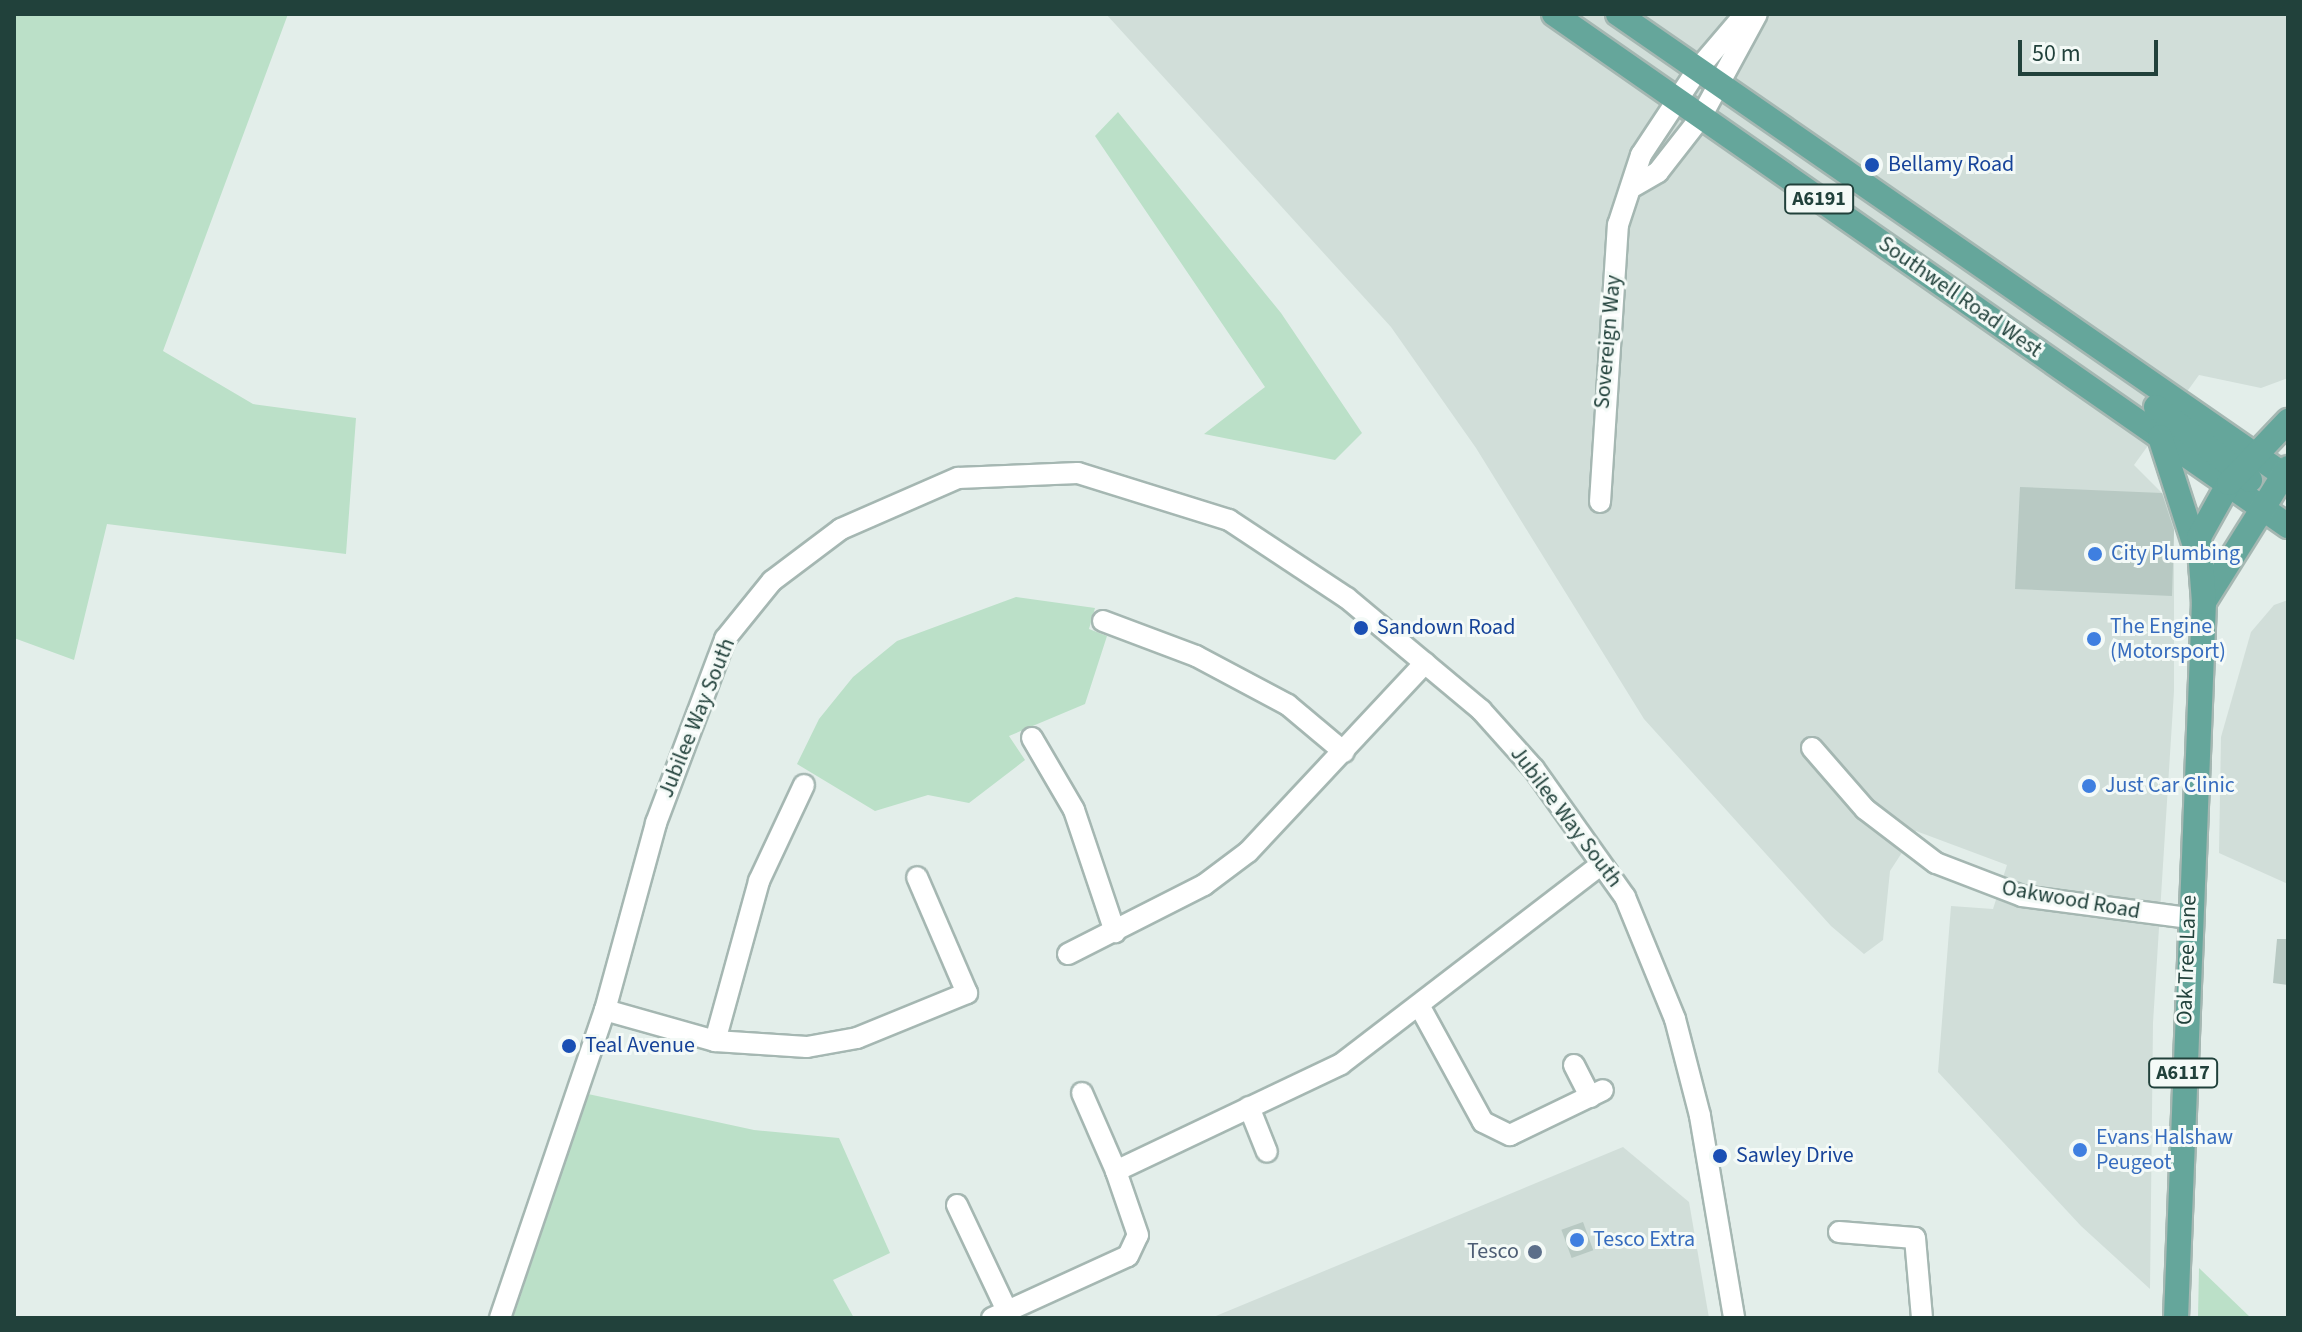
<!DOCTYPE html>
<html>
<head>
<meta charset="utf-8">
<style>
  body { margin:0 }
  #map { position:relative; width:2302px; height:1332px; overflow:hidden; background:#e3eeea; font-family:"Source Sans 3",sans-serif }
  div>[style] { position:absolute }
  .built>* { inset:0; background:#d1ded9 }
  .green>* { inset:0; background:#bbe0c8 }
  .building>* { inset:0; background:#b8c9c3; transform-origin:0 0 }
  .roads { filter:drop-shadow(2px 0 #a5b7b2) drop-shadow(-2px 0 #a5b7b2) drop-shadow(0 2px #a5b7b2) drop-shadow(0 -2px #a5b7b2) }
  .minor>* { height:20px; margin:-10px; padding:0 10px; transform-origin:10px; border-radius:10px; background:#fff }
  .major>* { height:24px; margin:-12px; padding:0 12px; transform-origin:12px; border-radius:12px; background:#65a69b }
  .dots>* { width:22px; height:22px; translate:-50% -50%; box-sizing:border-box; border:4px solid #f4faf7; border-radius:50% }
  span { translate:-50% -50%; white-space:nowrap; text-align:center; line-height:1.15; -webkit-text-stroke:6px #f4faf7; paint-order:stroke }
  .shield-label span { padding:2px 6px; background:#f4faf7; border:2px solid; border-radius:6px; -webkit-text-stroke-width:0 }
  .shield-label { font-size:20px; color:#21413b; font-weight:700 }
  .transit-label { font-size:22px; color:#164399 }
  .left { translate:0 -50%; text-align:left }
  .street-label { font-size:22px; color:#21413b }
  .shop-label { font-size:22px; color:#366cbe }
  .service-label { font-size:22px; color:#4e5e75 }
  .right { translate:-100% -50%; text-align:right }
  .frame { position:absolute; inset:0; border:16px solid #21413b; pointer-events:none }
  .scale { position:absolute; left:2018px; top:40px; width:140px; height:36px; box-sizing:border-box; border:4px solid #21413b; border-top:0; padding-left:10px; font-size:24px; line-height:28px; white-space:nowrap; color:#21413b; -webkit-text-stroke:6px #f4faf7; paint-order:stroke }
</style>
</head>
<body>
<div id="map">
  <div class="built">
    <i style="clip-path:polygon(1106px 14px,2288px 14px,2288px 378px,2261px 388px,2199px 375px,2134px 465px,2163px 494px,2174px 518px,2174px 691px,2153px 1023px,2150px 1289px,2081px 1226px,1938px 1072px,1951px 906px,1993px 909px,2007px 865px,1916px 831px,1890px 871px,1883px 940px,1864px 954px,1831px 926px,1644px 719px,1476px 448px,1391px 327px)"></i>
    <i style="clip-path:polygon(2288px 600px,2288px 884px,2219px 853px,2221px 737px,2251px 632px,2274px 605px)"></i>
    <i style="clip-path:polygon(1623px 1147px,1689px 1202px,1709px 1318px,1211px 1318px)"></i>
  </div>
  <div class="green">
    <i style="clip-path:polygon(14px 14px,288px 14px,163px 351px,253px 404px,356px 418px,346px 554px,107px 524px,74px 660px,14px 638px)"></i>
    <i style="clip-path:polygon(1118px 112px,1281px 313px,1362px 433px,1335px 460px,1204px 434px,1265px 387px,1095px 136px)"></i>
    <i style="clip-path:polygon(1016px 597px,1095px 608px,1089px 629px,1107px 636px,1085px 704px,1009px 736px,1025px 760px,969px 803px,928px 795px,875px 811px,797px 764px,819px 719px,853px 677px,897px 641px)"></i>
    <i style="clip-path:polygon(588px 1094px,754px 1130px,839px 1138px,890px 1253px,833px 1280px,854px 1318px,513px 1318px)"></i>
    <i style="clip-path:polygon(2199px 1268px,2251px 1318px,2198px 1318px)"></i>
  </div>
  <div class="building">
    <i style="clip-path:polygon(2020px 487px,2162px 493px,2174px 530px,2172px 596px,2015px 589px)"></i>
    <i style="clip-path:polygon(2277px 939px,2288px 939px,2288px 985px,2273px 983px)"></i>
    <i style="left:1583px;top:1222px;width:30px;height:23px;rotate:70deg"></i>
  </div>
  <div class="roads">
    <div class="minor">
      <i style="left:1634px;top:186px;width:28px;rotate:-30deg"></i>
      <i style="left:1658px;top:172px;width:70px;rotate:-52deg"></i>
      <i style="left:1701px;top:117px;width:117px;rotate:-61.5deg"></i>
      <i style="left:1600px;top:502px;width:278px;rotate:-86.3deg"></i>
      <i style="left:1618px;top:225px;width:74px;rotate:-71.8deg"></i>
      <i style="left:1641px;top:155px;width:103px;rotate:-56.5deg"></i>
      <i style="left:1698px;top:69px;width:72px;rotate:-49.5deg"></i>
      <i style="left:1103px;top:621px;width:99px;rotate:20.6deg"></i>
      <i style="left:1196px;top:656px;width:104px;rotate:28deg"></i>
      <i style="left:1288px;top:705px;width:73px;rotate:40deg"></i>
      <i style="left:1032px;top:738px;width:83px;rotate:59.7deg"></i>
      <i style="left:1074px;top:810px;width:129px;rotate:71.4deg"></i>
      <i style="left:1812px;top:748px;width:81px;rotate:49deg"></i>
      <i style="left:1865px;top:809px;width:89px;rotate:37.3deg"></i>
      <i style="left:1936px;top:863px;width:92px;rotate:21deg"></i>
      <i style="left:2022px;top:896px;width:167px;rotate:7.5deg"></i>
      <i style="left:1068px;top:954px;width:153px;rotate:-26.9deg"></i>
      <i style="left:1204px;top:885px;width:55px;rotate:-36.9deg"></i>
      <i style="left:1248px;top:852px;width:259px;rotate:-46.9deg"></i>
      <i style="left:1420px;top:1007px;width:131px;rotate:61.3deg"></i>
      <i style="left:1483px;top:1122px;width:30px;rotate:26deg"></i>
      <i style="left:1510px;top:1135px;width:103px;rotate:-25.8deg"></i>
      <i style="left:605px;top:1010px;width:114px;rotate:15.7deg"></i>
      <i style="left:715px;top:1041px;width:92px;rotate:3.7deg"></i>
      <i style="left:807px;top:1047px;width:51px;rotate:-10.2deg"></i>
      <i style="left:857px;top:1038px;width:119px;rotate:-22.2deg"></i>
      <i style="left:967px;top:993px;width:126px;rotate:-113.3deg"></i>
      <i style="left:715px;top:1041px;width:166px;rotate:-74.6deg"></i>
      <i style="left:759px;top:881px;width:106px;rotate:-64.9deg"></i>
      <i style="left:1574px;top:1065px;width:36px;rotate:63deg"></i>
      <i style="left:1082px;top:1093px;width:85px;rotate:66.4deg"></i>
      <i style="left:1249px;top:1107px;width:48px;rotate:68.2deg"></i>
      <i style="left:957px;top:1205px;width:117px;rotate:64.7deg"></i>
      <i style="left:1839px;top:1232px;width:76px;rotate:4.5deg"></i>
      <i style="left:1915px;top:1238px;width:80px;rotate:85deg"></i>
      <i style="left:500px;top:1318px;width:325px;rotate:-71.2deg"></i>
      <i style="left:605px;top:1010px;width:194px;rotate:-74.7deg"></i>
      <i style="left:656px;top:823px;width:197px;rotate:-69.4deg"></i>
      <i style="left:725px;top:639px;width:75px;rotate:-51deg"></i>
      <i style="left:772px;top:581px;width:86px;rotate:-37deg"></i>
      <i style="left:841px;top:529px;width:128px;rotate:-23.6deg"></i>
      <i style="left:958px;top:478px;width:120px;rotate:-2.4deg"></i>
      <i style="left:1078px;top:473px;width:158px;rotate:17.3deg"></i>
      <i style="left:1229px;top:520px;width:141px;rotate:33.5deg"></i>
      <i style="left:1347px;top:598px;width:175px;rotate:39.9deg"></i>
      <i style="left:1481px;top:710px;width:79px;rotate:48.1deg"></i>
      <i style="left:1534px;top:769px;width:157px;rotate:54.6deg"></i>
      <i style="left:1625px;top:897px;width:132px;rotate:67.7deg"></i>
      <i style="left:1675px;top:1019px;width:100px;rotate:75.5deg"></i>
      <i style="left:1700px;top:1116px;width:205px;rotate:80.4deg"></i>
      <i style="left:992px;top:1318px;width:149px;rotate:-24.5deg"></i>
      <i style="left:1128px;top:1256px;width:23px;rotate:-65deg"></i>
      <i style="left:1138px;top:1235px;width:68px;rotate:-109deg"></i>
      <i style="left:1116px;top:1171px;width:249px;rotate:-25.4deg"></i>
      <i style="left:1341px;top:1064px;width:327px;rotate:-37.5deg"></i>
    </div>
    <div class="major">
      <i style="left:1554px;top:14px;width:895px;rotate:34.9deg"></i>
      <i style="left:1618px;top:14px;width:815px;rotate:34.7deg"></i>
      <i style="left:2156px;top:407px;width:119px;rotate:37.8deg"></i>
      <i style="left:2160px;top:437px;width:114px;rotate:72.2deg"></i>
      <i style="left:2204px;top:602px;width:158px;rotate:-57.9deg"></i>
      <i style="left:2176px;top:1318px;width:717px;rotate:-87.76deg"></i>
      <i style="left:2204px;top:602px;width:65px;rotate:-94.4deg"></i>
      <i style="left:2199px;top:537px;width:62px;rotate:-60.9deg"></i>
      <i style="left:2229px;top:483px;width:86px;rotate:-46.4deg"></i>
    </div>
  </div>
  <div class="dots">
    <i style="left:1872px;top:165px;background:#1a4fb4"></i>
    <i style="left:2095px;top:554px;background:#3f7fe0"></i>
    <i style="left:1361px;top:628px;background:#1a4fb4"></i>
    <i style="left:2094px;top:639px;background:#3f7fe0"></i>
    <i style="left:2089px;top:786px;background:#3f7fe0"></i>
    <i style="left:569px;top:1046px;background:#1a4fb4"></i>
    <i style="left:2080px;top:1150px;background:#3f7fe0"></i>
    <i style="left:1720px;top:1156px;background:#1a4fb4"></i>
    <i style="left:1577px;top:1240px;background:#3f7fe0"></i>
    <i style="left:1535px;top:1252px;background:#5c6f8a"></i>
  </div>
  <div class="shield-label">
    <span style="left:1819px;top:199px">A6191</span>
    <span style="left:2183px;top:1073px">A6117</span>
  </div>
  <div class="transit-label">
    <span class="left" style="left:1888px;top:165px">Bellamy Road</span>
    <span class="left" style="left:1377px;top:628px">Sandown Road</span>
    <span class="left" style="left:585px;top:1046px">Teal Avenue</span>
    <span class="left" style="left:1736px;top:1156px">Sawley Drive</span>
  </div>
  <div class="street-label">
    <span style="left:1960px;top:297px;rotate:35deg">Southwell Road West</span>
    <span style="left:1608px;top:342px;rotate:-85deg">Sovereign Way</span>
    <span style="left:697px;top:718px;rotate:-68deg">Jubilee Way South</span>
    <span style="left:1566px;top:817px;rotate:53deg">Jubilee Way South</span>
    <span style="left:2071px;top:900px;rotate:10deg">Oakwood Road</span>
    <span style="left:2187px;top:960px;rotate:-88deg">Oak Tree Lane</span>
  </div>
  <div class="shop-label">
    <span class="left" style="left:2111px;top:554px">City Plumbing</span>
    <span class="left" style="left:2110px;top:639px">The Engine<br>(Motorsport)</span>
    <span class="left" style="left:2105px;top:786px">Just Car Clinic</span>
    <span class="left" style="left:2096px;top:1150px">Evans Halshaw<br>Peugeot</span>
    <span class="left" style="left:1593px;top:1240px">Tesco Extra</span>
  </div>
  <div class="service-label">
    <span class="right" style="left:1519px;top:1252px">Tesco</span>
  </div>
  <div class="frame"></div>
  <div class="scale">50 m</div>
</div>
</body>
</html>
